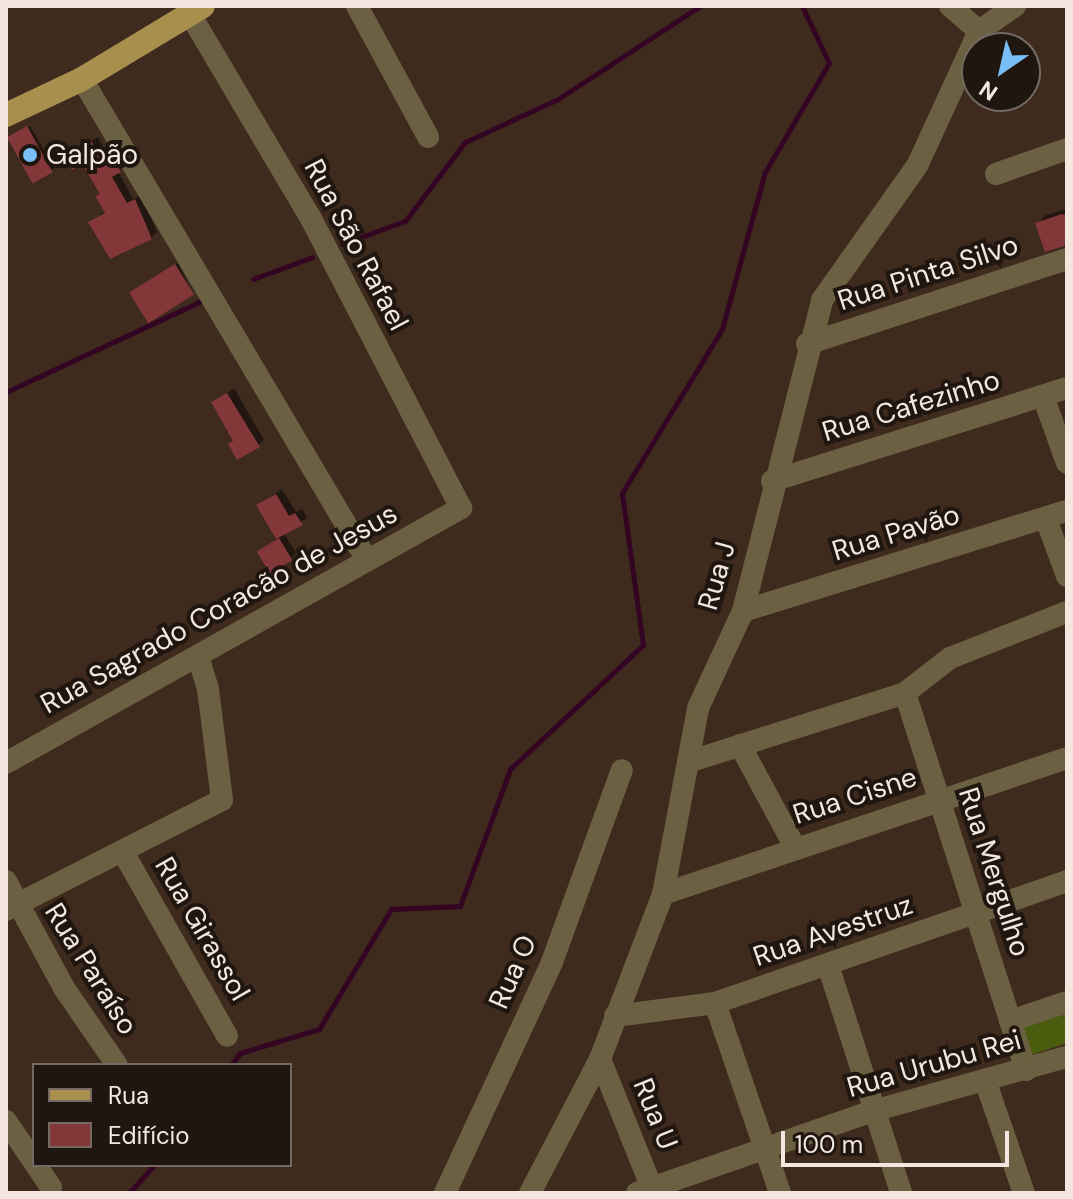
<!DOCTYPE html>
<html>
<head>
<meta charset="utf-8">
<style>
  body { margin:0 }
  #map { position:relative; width:1073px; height:1199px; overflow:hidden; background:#3e2b1e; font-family:"DM Sans",sans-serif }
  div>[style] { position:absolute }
  .green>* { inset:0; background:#4a5c0d }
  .shadow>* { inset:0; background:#0007 }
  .stream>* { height:5px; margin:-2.5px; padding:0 2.5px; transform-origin:2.5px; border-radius:2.5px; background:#340423 }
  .building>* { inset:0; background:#843739; transform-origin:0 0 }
  .minor>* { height:22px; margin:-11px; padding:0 11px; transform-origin:11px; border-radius:11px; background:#6c6042 }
  .major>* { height:24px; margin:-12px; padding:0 12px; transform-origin:12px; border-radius:12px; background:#a88f4d }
  .dots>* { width:22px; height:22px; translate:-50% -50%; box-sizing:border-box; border:4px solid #1f1610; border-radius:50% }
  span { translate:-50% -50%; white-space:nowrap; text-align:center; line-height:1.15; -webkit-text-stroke:8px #1f1610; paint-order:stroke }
  .poi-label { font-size:28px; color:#f4e7df }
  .left { translate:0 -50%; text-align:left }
  .street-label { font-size:28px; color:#f4e7df }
  .frame { position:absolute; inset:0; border:8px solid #f4e7df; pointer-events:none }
  .legend { position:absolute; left:32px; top:1063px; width:260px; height:104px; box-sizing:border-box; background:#1f1610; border:2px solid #746a63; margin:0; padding:10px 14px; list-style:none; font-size:24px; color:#f4e7df }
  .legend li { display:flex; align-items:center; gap:16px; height:40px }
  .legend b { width:40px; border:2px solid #746a63 }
  .north { position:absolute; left:961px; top:32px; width:80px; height:80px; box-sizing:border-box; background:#1f1610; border:2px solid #746a63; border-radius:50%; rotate:214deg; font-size:22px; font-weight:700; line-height:32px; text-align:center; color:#f4e7df }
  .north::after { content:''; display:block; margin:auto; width:28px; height:36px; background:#7abef8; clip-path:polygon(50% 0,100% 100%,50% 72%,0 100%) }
  .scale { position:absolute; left:781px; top:1131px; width:228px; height:36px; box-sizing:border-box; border:4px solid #f4e7df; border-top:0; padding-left:10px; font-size:24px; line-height:28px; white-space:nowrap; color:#f4e7df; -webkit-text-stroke:6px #1f1610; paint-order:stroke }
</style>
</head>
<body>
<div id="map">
  <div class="green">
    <i style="clip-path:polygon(1067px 1009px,1067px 1043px,1031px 1055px,1021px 1025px)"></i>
  </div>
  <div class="shadow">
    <i style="clip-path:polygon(30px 126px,54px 168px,52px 170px,12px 136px)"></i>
    <i style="clip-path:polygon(98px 137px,106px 153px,114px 149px,125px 165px,118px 171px,133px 199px,141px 195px,157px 232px,151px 238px,90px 222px,106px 211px,97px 196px,101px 193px,73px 152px)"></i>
    <i style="clip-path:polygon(1067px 209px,1067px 243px,1037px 224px,1046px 215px)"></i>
    <i style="clip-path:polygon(178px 263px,193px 294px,135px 291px)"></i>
    <i style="clip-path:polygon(234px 388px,264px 440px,258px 445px,234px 440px,213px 403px)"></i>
    <i style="clip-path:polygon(282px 489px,296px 512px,302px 509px,307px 518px,284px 533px,296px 553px,291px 559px,258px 552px,278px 538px,258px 505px)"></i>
  </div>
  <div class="stream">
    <i style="left:342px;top:244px;width:67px;rotate:-20.1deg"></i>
    <i style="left:405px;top:221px;width:99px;rotate:-52.8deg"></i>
    <i style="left:465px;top:142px;width:102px;rotate:-24.8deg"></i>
    <i style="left:558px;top:99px;width:170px;rotate:-33.2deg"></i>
    <i style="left:253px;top:279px;width:63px;rotate:-20.4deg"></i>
    <i style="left:6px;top:392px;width:215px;rotate:-25deg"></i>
    <i style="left:231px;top:1065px;width:15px;rotate:-53deg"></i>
    <i style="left:240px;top:1053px;width:83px;rotate:-16.9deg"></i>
    <i style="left:319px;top:1029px;width:140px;rotate:-59deg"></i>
    <i style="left:391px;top:909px;width:69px;rotate:-2.5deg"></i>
    <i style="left:460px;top:906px;width:146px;rotate:-69.9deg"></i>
    <i style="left:510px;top:769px;width:182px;rotate:-43deg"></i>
    <i style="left:643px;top:645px;width:153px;rotate:-97.9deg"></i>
    <i style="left:622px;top:493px;width:192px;rotate:-58.6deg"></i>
    <i style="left:722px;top:329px;width:163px;rotate:-74.7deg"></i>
    <i style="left:765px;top:172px;width:126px;rotate:-59.6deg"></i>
    <i style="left:829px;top:63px;width:63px;rotate:-115.3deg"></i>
    <i style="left:129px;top:1193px;width:38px;rotate:-48deg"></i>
  </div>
  <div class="building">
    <i style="left:27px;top:126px;width:53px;height:23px;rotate:61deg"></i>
    <i style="clip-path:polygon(91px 141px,100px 157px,107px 153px,114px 160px,121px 172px,112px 177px,127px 203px,135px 199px,152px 239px,110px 259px,88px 222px,105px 213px,95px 196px,100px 194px,82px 164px,72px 170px,64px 157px)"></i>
    <i style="clip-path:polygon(1062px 214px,1067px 215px,1067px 245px,1045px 252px,1035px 223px)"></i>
    <i style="left:175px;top:264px;width:36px;height:54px;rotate:58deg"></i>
    <i style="clip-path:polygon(227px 393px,260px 447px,237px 460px,228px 444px,233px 441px,211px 402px)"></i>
    <i style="clip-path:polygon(276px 494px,289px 516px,295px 513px,303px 525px,276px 539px,256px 505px)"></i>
    <i style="left:279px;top:538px;width:26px;height:26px;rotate:59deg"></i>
  </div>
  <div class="minor">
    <i style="left:357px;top:6px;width:149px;rotate:61.5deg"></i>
    <i style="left:950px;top:6px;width:38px;rotate:41deg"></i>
    <i style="left:82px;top:79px;width:559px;rotate:59.35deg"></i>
    <i style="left:996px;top:174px;width:75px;rotate:-19.4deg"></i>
    <i style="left:807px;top:344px;width:274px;rotate:-18.1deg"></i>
    <i style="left:1043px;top:396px;width:71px;rotate:70.3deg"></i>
    <i style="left:772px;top:481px;width:309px;rotate:-17.5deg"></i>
    <i style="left:1046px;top:519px;width:61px;rotate:69.8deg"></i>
    <i style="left:743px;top:611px;width:339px;rotate:-17.2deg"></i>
    <i style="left:905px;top:693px;width:396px;rotate:72.2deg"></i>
    <i style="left:740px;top:745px;width:116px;rotate:61.7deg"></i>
    <i style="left:688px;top:762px;width:228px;rotate:-17.6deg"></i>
    <i style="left:905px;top:693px;width:57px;rotate:-37.9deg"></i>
    <i style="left:950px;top:658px;width:126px;rotate:-21.5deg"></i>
    <i style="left:6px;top:763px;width:522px;rotate:-29.27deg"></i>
    <i style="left:461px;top:508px;width:328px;rotate:-117.4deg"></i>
    <i style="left:310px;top:217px;width:236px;rotate:-120.6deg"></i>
    <i style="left:123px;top:852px;width:211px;rotate:60.5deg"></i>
    <i style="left:6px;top:881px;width:122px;rotate:61.5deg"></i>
    <i style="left:64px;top:988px;width:93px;rotate:55.5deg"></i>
    <i style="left:663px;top:894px;width:426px;rotate:-18.6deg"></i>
    <i style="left:6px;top:910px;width:242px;rotate:-27deg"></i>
    <i style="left:222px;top:800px;width:112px;rotate:-97.2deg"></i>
    <i style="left:208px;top:689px;width:34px;rotate:-107deg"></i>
    <i style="left:828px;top:965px;width:239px;rotate:72.2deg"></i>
    <i style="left:715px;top:1003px;width:201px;rotate:71.1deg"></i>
    <i style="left:615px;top:1016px;width:101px;rotate:-7.4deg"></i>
    <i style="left:715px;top:1003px;width:373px;rotate:-19.1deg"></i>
    <i style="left:1010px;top:1021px;width:60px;rotate:-18.4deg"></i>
    <i style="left:600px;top:1059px;width:144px;rotate:68.1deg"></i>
    <i style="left:985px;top:1080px;width:120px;rotate:71deg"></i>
    <i style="left:6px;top:1121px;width:50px;rotate:55.7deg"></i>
    <i style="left:36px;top:1165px;width:27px;rotate:56deg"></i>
    <i style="left:445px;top:1193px;width:255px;rotate:-65.1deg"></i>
    <i style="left:552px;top:962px;width:204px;rotate:-70deg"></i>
    <i style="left:530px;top:1193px;width:151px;rotate:-62.4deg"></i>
    <i style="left:600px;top:1059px;width:177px;rotate:-69.1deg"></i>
    <i style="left:663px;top:894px;width:189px;rotate:-79.3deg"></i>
    <i style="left:698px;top:708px;width:107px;rotate:-65.1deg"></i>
    <i style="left:743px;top:611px;width:321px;rotate:-75.7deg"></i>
    <i style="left:822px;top:300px;width:164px;rotate:-54.7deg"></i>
    <i style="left:917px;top:166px;width:149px;rotate:-65.3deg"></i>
    <i style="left:979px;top:31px;width:44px;rotate:-34.8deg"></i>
    <i style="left:637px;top:1193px;width:250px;rotate:-19.2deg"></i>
    <i style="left:873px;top:1111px;width:201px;rotate:-15.6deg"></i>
  </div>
  <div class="major">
    <i style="left:6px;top:115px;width:84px;rotate:-25.3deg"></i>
    <i style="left:82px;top:79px;width:141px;rotate:-31.1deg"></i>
  </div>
  <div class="dots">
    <i style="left:30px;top:155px;background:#7abef8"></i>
  </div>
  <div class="poi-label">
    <span class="left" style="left:46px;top:155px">Galpão</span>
  </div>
  <div class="street-label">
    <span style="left:356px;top:245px;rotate:62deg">Rua São Rafael</span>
    <span style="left:928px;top:273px;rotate:-18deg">Rua Pinta Silvo</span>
    <span style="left:911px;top:406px;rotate:-17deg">Rua Cafezinho</span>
    <span style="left:896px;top:533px;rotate:-17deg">Rua Pavão</span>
    <span style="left:717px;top:576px;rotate:-74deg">Rua J</span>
    <span style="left:219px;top:609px;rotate:-29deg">Rua Sagrado Coracão de Jesus</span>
    <span style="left:855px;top:796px;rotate:-18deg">Rua Cisne</span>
    <span style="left:994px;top:872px;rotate:72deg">Rua Mergulho</span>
    <span style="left:202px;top:929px;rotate:60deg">Rua Girassol</span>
    <span style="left:833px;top:931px;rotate:-19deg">Rua Avestruz</span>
    <span style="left:91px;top:969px;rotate:58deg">Rua Paraíso</span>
    <span style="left:513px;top:972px;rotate:-66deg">Rua O</span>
    <span style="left:934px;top:1064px;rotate:-16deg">Rua Urubu Rei</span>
    <span style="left:655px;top:1114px;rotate:68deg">Rua U</span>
  </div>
  <div class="frame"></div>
  <ul class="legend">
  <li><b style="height:10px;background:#a88f4d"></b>Rua</li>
  <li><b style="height:22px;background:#843739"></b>Edifício</li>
  </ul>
  <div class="north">N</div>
  <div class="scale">100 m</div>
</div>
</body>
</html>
